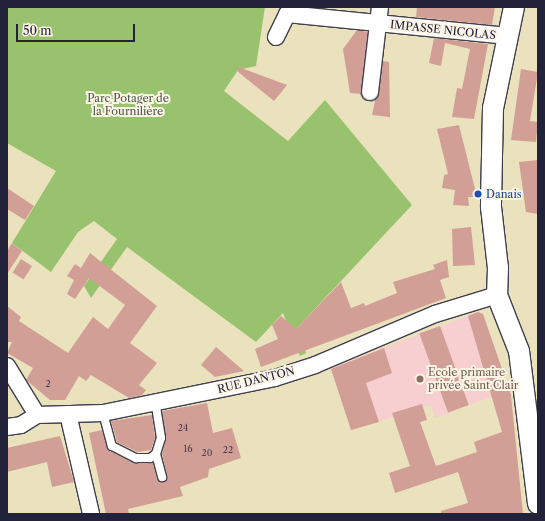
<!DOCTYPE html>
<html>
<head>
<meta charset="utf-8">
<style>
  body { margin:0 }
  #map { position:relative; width:545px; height:521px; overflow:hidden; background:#eae1bd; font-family:"Libre Caslon Text",serif }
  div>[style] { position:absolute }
  .built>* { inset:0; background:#f7cfd0 }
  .green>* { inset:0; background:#99c26e }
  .building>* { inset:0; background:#d29f97; transform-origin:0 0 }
  .roads { filter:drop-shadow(1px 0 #403f4e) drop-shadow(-1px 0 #403f4e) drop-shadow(0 1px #403f4e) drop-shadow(0 -1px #403f4e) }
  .service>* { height:8px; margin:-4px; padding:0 4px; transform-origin:4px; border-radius:4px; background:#fff }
  .minor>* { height:16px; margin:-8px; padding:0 8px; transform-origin:8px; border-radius:8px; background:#fff }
  .tertiary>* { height:20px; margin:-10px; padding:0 10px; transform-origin:10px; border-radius:10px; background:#fff }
  .dots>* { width:11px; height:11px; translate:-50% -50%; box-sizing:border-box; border:2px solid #fcf5e5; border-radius:50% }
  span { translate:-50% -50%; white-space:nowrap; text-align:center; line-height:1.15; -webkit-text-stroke:4px #fcf5e5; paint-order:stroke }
  .number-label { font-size:9px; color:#4e4152 }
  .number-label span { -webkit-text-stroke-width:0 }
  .street-label { font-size:11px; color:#22223b }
  .park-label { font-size:11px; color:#4c5a4d }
  .transit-label { font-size:11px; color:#164399 }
  .left { translate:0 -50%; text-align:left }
  .education-label { font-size:11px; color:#785e54 }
  .frame { position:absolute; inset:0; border:8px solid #22223b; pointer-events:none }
  .scale { position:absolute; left:16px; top:24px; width:119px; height:18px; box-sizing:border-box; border:2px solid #22223b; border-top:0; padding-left:5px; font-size:12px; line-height:14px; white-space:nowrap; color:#22223b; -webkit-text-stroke:3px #fcf5e5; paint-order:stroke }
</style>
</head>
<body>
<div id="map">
  <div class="built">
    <i style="clip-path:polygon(478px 312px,483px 314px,509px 390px,435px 418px,431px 405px,351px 430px,331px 368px)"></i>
  </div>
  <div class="green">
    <i style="clip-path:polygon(7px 7px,265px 7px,256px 66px,238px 70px,224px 91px,288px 141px,325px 100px,412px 205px,297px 328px,306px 353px,300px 356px,283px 313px,256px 342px,127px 247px,91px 298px,84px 286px,117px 239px,94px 221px,78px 232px,51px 272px,12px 243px,56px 171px,7px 143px)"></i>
  </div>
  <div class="building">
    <i style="clip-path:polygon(417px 7px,495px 7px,492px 25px,416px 17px)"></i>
    <i style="clip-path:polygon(357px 30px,368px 32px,361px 94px,350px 93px,343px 49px)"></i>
    <i style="clip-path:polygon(434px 38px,488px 44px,474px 119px,452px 117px,457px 88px,462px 89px,470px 49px,445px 43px,441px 66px,429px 63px)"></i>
    <i style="clip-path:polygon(383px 61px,389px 62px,390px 117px,372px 115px)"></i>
    <i style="clip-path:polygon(239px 67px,287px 85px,274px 101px,237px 71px)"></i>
    <i style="clip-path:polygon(521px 69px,538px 72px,530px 121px,538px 122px,536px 142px,511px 140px)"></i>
    <i style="clip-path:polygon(459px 125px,477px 197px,468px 197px,469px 206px,453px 205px,455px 190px,442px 188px,444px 175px,448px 174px,437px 129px)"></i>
    <i style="clip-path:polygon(538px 160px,538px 214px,526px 212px,519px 162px)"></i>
    <i style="clip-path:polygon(7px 188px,34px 206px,25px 220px,7px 209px)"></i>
    <i style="clip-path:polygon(471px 227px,475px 265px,453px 266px,452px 229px)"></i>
    <i style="clip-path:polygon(12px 243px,22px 251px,7px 274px,7px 251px)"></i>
    <i style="clip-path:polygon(90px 253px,157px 306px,130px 343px,157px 363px,139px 385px,146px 390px,142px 395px,129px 398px,91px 375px,86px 381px,79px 376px,65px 400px,50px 400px,26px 380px,33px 368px,7px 353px,12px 342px,7px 342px,7px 306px,21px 317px,19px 321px,68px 353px,93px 317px,108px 329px,125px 305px,89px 278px,75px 299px,67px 294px,74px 280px,67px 276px,75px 264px,81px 268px)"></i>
    <i style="left:21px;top:259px;width:13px;height:16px;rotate:32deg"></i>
    <i style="clip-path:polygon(447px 260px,449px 277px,440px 280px,446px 298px,261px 367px,255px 349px,278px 339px,272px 325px,281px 316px,296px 329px,341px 282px,351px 308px,364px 303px,365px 306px,397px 293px,393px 282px,435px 269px,433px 265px)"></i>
    <i style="clip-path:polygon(478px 312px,483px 314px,511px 395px,523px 514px,441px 514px,441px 511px,468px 503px,458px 472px,395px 493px,389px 473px,410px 466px,392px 413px,422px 404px,427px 420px,420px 422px,436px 466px,477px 452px,474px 442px,502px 432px,468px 316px)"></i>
    <i style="left:440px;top:326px;width:84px;height:22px;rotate:70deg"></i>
    <i style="clip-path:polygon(216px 347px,244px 371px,215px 377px,201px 365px)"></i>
    <i style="clip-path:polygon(384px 348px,392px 373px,366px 383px,379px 422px,351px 430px,331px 369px)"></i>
    <i style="clip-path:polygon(207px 403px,213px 433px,232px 428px,241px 458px,209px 469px,208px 477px,180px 487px,183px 496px,128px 509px,129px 514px,106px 514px,89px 433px,102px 430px,108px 450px,134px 463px,153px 463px,157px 479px,163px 482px,167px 476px,162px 454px,166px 438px,162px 411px)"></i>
    <i style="clip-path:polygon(152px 415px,155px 438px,151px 450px,137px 452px,117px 442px,111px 421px)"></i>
    <i style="clip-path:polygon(60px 436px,74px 482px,52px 487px,47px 462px,7px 472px,7px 448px)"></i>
  </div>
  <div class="roads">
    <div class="service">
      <i style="left:103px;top:413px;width:34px;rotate:75deg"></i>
      <i style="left:112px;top:446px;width:27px;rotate:27deg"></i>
      <i style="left:136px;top:458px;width:14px"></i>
      <i style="left:150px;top:458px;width:7px;rotate:-34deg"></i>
      <i style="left:156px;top:454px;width:17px;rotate:-73deg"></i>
      <i style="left:161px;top:438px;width:33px;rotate:-99deg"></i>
      <i style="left:156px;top:454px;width:24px;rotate:75deg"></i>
    </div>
    <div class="minor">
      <i style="left:276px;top:37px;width:25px;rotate:-64deg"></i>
      <i style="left:287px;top:14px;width:222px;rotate:5.7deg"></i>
      <i style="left:370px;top:92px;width:86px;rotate:-83.3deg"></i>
      <i style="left:7px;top:366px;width:57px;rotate:58.5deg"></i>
      <i style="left:68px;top:414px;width:103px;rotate:77deg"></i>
      <i style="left:7px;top:427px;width:14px;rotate:-8deg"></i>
      <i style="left:21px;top:425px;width:19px;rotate:-32deg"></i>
      <i style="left:37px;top:415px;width:66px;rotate:-1.7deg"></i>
      <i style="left:103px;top:413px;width:176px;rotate:-11.5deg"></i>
      <i style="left:275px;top:378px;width:42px;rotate:-18deg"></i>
      <i style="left:315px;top:365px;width:130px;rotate:-23deg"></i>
      <i style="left:435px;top:314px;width:65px;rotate:-17deg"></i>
    </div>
    <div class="tertiary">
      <i style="left:514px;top:7px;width:103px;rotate:101.7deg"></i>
      <i style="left:493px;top:108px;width:99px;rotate:91.2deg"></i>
      <i style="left:491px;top:207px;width:61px;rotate:83.5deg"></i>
      <i style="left:498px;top:268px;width:27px;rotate:92deg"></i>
      <i style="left:497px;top:295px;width:60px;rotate:68.6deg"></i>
      <i style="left:519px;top:351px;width:154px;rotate:82.9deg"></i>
    </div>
  </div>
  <div class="dots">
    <i style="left:478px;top:194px;background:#1a4fb4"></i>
    <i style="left:420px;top:379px;background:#8d6e63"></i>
  </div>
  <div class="number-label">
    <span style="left:48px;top:384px">2</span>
    <span style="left:183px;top:428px">24</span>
    <span style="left:188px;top:449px">16</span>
    <span style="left:228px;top:450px">22</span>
    <span style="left:207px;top:453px">20</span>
  </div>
  <div class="street-label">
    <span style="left:443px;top:30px;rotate:6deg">IMPASSE NICOLAS</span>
    <span style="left:256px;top:380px;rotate:-14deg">RUE DANTON</span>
  </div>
  <div class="park-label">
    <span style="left:128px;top:105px">Parc Potager de<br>la Fournilière</span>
  </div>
  <div class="transit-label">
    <span class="left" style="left:486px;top:194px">Danais</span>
  </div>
  <div class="education-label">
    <span class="left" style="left:428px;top:379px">Ecole primaire<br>privée Saint Clair</span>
  </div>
  <div class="frame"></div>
  <div class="scale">50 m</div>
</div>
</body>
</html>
